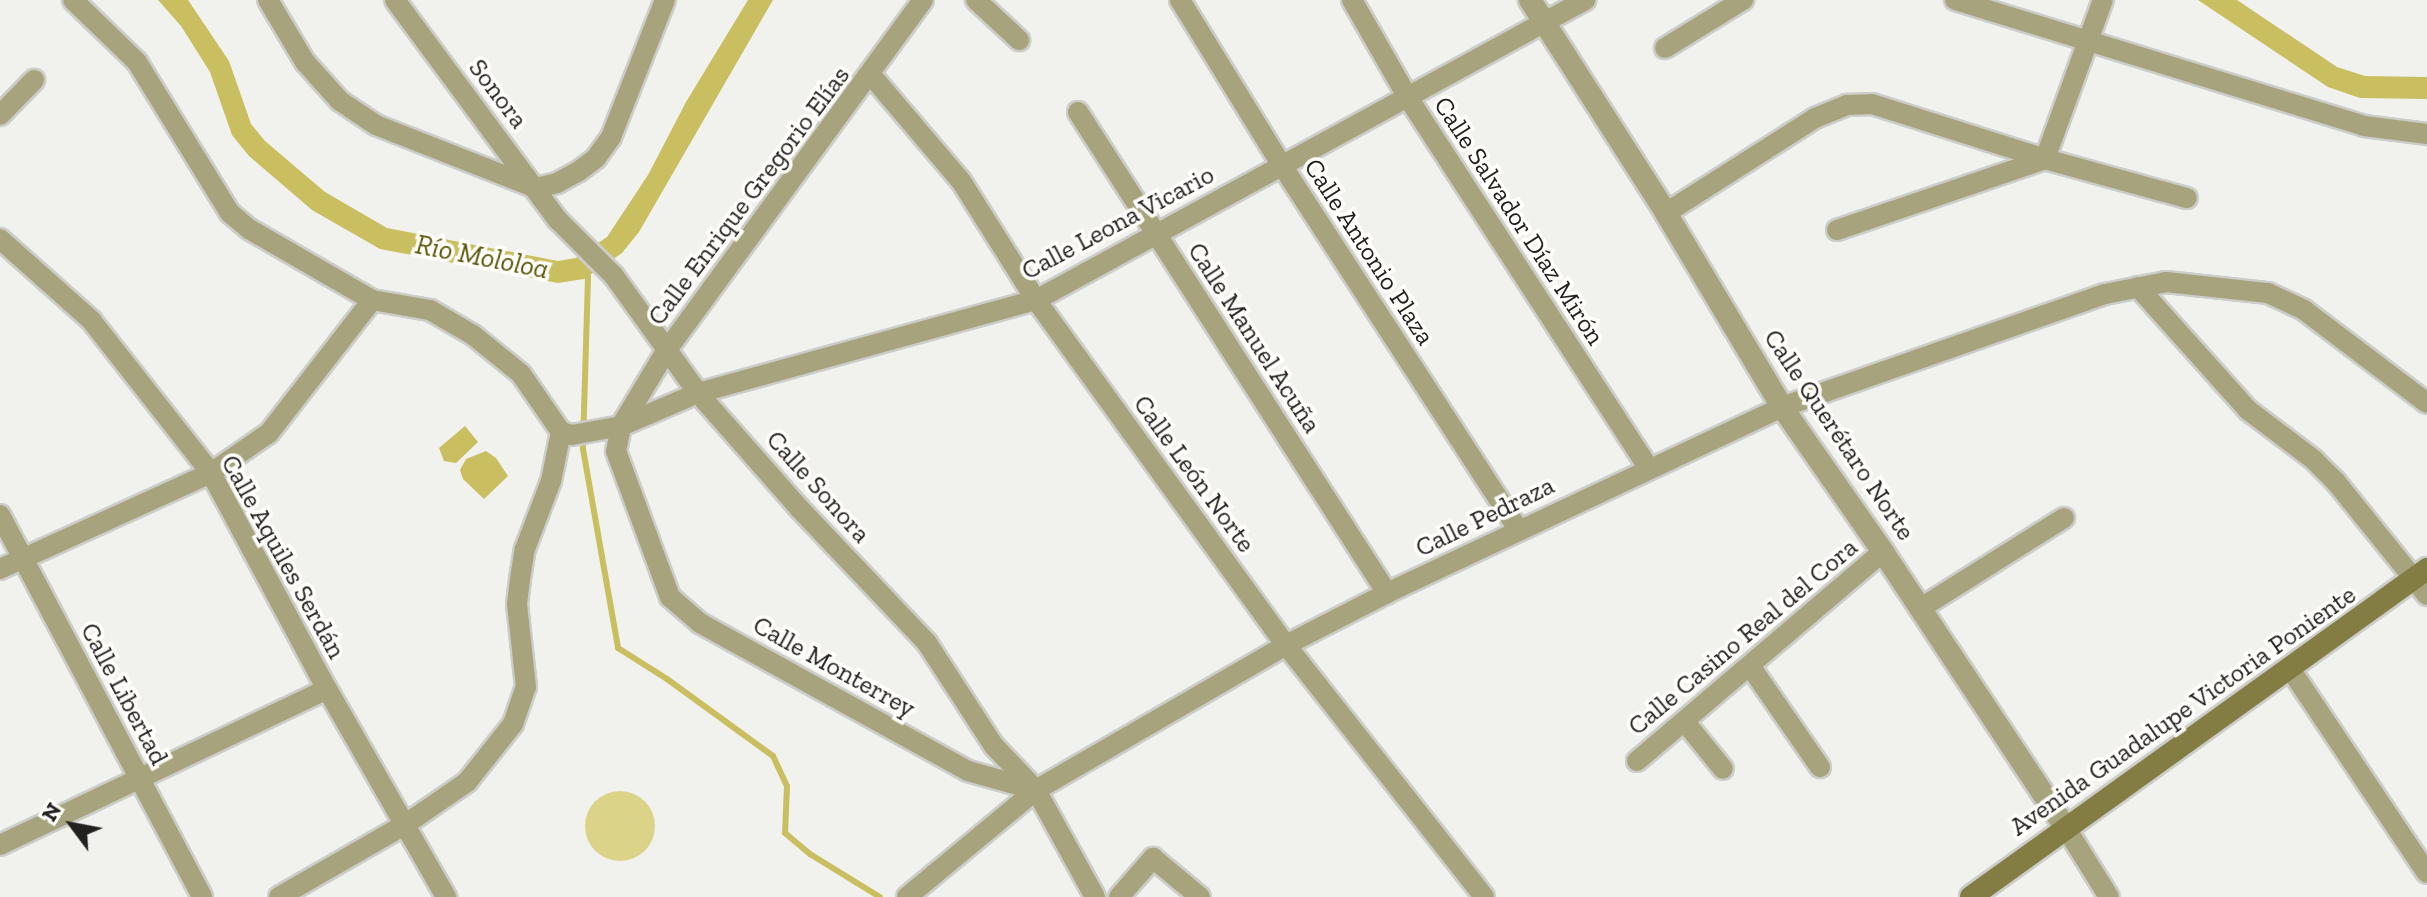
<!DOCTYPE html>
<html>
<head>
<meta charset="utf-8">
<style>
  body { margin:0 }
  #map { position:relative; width:2427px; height:897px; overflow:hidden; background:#f1f1ee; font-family:"Zilla Slab",serif }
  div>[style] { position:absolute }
  .green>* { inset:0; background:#dbd387 }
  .round { border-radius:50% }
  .water>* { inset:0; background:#cabf60 }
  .stream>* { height:6px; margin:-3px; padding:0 3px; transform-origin:3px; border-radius:3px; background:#cabf60 }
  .roads { filter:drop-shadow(2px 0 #ccccc9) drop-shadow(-2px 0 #ccccc9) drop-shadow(0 2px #ccccc9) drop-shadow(0 -2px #ccccc9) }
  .minor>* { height:20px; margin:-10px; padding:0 10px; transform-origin:10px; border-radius:10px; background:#a7a37d }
  .tertiary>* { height:22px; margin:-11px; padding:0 11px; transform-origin:11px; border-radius:11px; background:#a7a37d }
  .secondary>* { height:22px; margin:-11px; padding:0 11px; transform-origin:11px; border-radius:11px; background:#847d43 }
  span { translate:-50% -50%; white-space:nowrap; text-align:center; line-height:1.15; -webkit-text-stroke:7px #fffefb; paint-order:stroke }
  .street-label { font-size:26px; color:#222120 }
  .water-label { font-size:28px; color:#5d560c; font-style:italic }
  .north { position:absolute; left:32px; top:785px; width:80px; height:80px; -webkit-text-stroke:6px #fffefb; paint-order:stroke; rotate:302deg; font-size:22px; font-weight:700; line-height:32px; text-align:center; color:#222120 }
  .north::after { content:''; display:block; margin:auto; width:28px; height:36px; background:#222120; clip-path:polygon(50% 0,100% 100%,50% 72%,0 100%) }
</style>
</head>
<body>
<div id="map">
  <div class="green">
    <i class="round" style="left:585px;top:791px;width:70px;height:70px"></i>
  </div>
  <div class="water">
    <i style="clip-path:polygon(158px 0,188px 0,229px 61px,251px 124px,265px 141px,325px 192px,387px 228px,558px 261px,576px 258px,607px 237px,648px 175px,686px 102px,748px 0,773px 0,639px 232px,622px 253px,584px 279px,558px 283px,380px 249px,312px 210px,249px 156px,232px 135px,210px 72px,181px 26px)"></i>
    <i style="clip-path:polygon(2198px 0,2237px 0,2337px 67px,2365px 76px,2427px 77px,2427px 99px,2360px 98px,2328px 87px)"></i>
    <i style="clip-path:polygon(465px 426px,478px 442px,456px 463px,444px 461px,439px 448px)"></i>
    <i style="clip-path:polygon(486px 451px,496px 458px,508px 476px,484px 499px,463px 479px,460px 470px,466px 459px)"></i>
  </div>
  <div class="stream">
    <i style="left:584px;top:272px;width:6px;rotate:51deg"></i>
    <i style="left:588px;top:277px;width:172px;rotate:91.7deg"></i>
    <i style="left:583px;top:449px;width:202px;rotate:80deg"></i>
    <i style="left:618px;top:648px;width:58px;rotate:32.3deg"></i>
    <i style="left:667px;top:679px;width:131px;rotate:36deg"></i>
    <i style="left:773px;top:756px;width:33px;rotate:65deg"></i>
    <i style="left:787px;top:786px;width:47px;rotate:92.4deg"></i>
    <i style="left:785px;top:833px;width:33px;rotate:40deg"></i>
    <i style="left:810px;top:854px;width:82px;rotate:31.6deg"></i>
  </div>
  <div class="roads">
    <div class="minor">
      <i style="left:73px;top:0;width:89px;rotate:44.1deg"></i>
      <i style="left:137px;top:62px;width:177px;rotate:58.4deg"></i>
      <i style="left:230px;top:213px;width:25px;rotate:40deg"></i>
      <i style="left:249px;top:229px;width:142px;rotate:30deg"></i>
      <i style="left:372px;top:300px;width:59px;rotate:9.8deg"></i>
      <i style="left:430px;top:310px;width:50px;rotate:30.2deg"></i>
      <i style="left:473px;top:335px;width:62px;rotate:39.1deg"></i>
      <i style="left:521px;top:374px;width:70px;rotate:55.4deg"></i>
      <i style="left:561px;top:432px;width:11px;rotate:15deg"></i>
      <i style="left:572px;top:435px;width:50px;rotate:-10.4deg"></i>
      <i style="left:621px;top:426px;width:84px;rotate:-23.2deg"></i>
      <i style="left:698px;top:393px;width:351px;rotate:-15.4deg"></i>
      <i style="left:1036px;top:300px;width:626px;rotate:-28.65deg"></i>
      <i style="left:268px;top:0;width:72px;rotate:59.2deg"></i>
      <i style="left:305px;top:62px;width:52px;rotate:48.1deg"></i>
      <i style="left:340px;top:101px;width:43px;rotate:33.7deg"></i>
      <i style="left:376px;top:125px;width:172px;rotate:21.5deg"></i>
      <i style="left:536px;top:188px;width:22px;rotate:-13deg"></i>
      <i style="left:557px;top:183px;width:25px;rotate:-29deg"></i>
      <i style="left:579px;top:171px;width:21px;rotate:-37deg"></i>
      <i style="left:596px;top:158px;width:26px;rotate:-54deg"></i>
      <i style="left:611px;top:137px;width:147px;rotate:-68.5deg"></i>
      <i style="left:395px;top:0;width:274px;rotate:53.5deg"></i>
      <i style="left:558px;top:220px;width:79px;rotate:45deg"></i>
      <i style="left:614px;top:276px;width:144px;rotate:54.3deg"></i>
      <i style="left:698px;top:393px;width:153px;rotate:48.7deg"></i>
      <i style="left:799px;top:508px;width:186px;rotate:46.5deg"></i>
      <i style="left:927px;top:643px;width:123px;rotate:57deg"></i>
      <i style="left:994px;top:746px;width:61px;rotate:46.3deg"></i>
      <i style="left:1036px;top:790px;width:122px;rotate:61.1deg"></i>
      <i style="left:923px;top:0;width:431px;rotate:126.2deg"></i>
      <i style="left:668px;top:348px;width:91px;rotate:121.1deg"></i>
      <i style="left:621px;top:426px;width:25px;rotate:101deg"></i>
      <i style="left:616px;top:451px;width:156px;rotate:69.7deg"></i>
      <i style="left:670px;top:597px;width:40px;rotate:41deg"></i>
      <i style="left:700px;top:623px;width:306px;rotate:28.9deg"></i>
      <i style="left:968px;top:771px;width:71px;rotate:15.6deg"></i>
      <i style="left:976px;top:0;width:59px;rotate:42.9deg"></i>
      <i style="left:1180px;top:0;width:193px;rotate:58.4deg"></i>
      <i style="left:1281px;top:164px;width:437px;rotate:57deg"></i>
      <i style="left:1352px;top:0;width:111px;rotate:60.2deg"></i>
      <i style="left:1407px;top:96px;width:442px;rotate:57deg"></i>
      <i style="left:1955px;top:0;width:428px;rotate:17.1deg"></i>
      <i style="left:2364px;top:126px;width:64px;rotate:7.2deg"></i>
      <i style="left:1665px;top:48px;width:92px;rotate:-31.6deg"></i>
      <i style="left:871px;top:75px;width:139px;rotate:49.7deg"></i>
      <i style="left:961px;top:181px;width:141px;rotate:57.8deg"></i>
      <i style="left:1036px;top:300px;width:426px;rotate:54.1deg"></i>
      <i style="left:1286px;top:645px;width:320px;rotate:51.8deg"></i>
      <i style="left:1078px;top:112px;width:572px;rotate:57.28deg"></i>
      <i style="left:0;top:115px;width:49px;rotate:-45.8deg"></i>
      <i style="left:1666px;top:213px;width:177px;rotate:-32.5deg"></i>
      <i style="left:1815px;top:118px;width:35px;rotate:-22deg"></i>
      <i style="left:1847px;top:105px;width:25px;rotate:-2deg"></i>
      <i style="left:1872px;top:104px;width:182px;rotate:17.6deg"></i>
      <i style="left:2045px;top:159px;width:147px;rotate:15.4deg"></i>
      <i style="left:1837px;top:230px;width:220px;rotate:-18.8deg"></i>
      <i style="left:2045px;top:159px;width:169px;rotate:-70deg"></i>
      <i style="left:0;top:239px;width:122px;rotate:41.7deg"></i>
      <i style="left:91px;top:320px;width:194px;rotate:51.9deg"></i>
      <i style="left:211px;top:473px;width:245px;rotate:61.8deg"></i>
      <i style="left:327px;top:689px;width:240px;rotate:60.2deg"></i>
      <i style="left:2138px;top:287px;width:165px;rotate:48.2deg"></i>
      <i style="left:2248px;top:410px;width:83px;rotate:37.1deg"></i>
      <i style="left:2314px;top:460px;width:31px;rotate:45deg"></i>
      <i style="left:2336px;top:482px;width:145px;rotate:51.2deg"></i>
      <i style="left:0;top:515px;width:432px;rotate:62.1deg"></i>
      <i style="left:0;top:569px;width:232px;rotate:-24.5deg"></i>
      <i style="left:211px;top:473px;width:70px;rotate:-34.6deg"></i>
      <i style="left:269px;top:433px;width:168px;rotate:-52.2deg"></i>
      <i style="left:1921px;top:608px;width:169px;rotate:-32.2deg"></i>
      <i style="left:1750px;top:666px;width:123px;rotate:55.3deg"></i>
      <i style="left:2291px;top:670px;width:244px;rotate:56.2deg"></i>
      <i style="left:1685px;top:722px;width:60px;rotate:51deg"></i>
      <i style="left:1637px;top:761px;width:323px;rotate:-40.4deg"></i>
      <i style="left:2066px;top:828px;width:81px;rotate:58.1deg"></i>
      <i style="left:0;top:845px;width:362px;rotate:-25.5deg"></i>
      <i style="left:279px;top:897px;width:146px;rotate:-29.9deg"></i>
      <i style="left:406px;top:824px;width:74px;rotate:-34.5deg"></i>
      <i style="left:467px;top:782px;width:74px;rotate:-51.6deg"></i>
      <i style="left:513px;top:724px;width:39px;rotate:-71deg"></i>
      <i style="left:526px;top:687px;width:83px;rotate:-96.2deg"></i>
      <i style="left:517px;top:604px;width:25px;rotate:-83deg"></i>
      <i style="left:520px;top:579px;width:30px;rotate:-81deg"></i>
      <i style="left:525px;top:549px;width:73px;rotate:-69.1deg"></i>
      <i style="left:551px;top:481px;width:50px;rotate:-78.5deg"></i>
      <i style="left:907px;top:897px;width:168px;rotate:-39.7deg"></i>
      <i style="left:1036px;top:790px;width:289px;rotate:-30.1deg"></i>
      <i style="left:1286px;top:645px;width:114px;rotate:-27.2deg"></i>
      <i style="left:1387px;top:593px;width:437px;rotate:-25.2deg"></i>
      <i style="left:1782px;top:407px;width:342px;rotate:-19.3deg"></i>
      <i style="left:2105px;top:294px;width:62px;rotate:-11.1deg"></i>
      <i style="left:2166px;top:282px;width:103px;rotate:6.2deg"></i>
      <i style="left:2268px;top:293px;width:40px;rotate:25deg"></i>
      <i style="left:2304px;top:310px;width:154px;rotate:37.1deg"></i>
      <i style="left:1119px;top:897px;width:52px;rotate:-48.9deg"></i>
      <i style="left:1153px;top:858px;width:61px;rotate:39.7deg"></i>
    </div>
    <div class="tertiary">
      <i style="left:1530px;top:0;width:253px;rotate:57.4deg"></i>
      <i style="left:1666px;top:213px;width:226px;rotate:59.1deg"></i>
      <i style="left:1782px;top:407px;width:177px;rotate:55.1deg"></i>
      <i style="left:1883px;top:552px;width:331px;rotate:56.5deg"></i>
    </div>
    <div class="secondary">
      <i style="left:1971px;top:897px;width:562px;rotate:-35.73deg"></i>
    </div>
  </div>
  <div class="street-label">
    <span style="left:498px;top:94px;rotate:53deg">Sonora</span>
    <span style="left:749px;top:196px;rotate:-53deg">Calle Enrique Gregorio Elías</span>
    <span style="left:1519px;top:221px;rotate:57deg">Calle Salvador Díaz Mirón</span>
    <span style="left:1118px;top:223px;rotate:-28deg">Calle Leona Vicario</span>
    <span style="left:1369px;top:252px;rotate:57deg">Calle Antonio Plaza</span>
    <span style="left:1254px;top:338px;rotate:57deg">Calle Manuel Acuña</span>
    <span style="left:1839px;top:435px;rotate:56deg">Calle Querétaro Norte</span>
    <span style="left:1194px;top:474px;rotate:54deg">Calle León Norte</span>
    <span style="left:818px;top:487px;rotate:48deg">Calle Sonora</span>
    <span style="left:1485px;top:517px;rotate:-26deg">Calle Pedraza</span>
    <span style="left:283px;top:557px;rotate:61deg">Calle Aquiles Serdán</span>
    <span style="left:1743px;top:637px;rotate:-40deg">Calle Casino Real del Cora</span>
    <span style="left:834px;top:667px;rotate:29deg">Calle Monterrey</span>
    <span style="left:124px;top:694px;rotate:62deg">Calle Libertad</span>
    <span style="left:2183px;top:711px;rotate:-35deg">Avenida Guadalupe Victoria Poniente</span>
  </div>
  <div class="water-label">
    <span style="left:482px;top:257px;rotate:11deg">Río Mololoa</span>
  </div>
  <div class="north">N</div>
</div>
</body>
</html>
